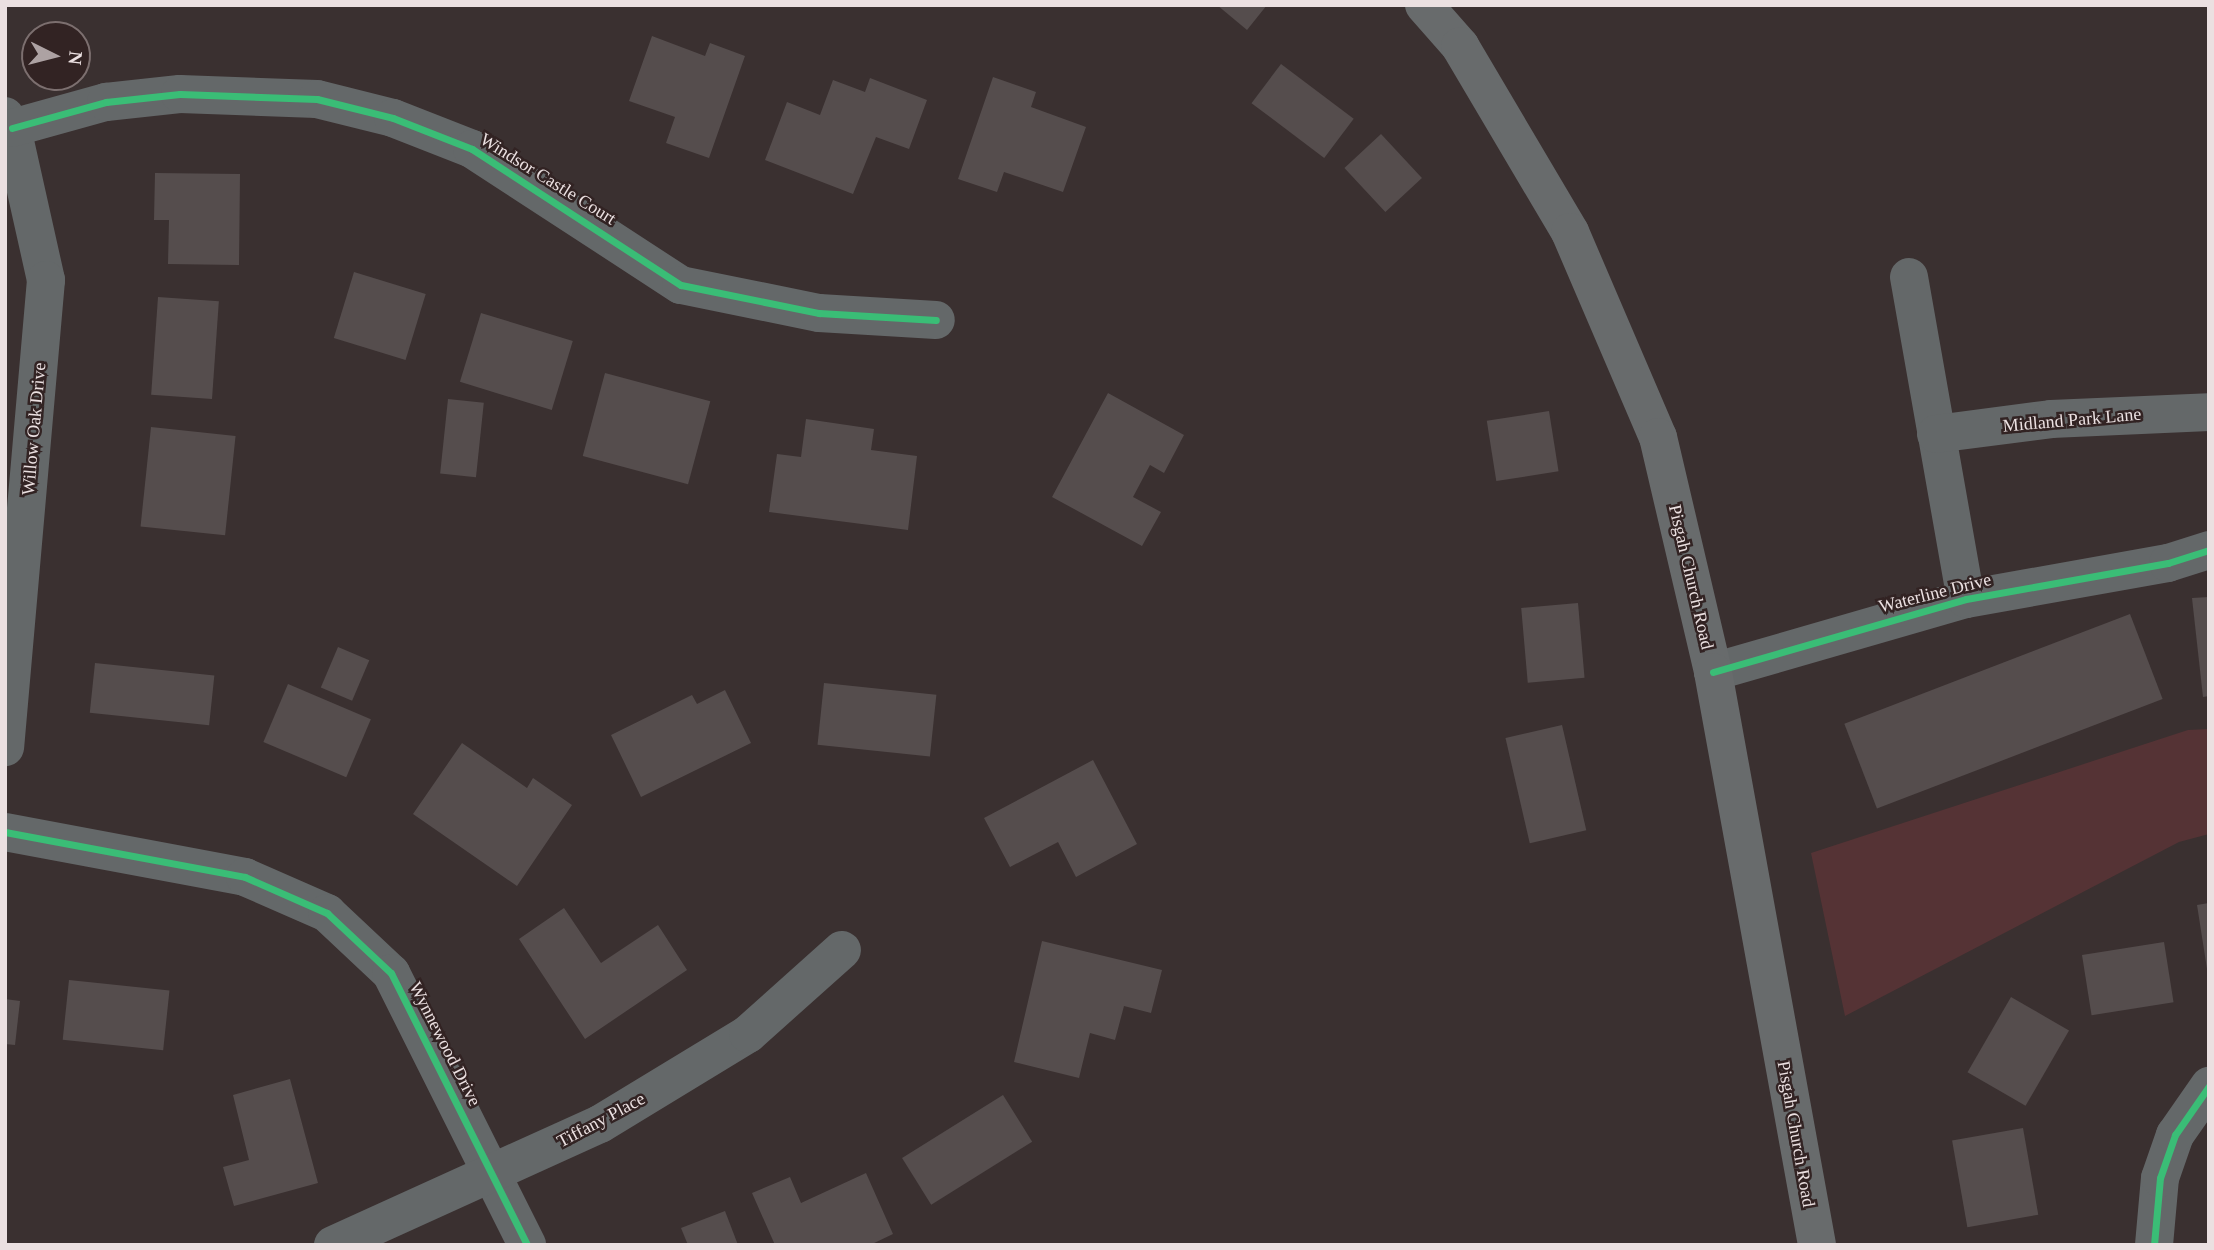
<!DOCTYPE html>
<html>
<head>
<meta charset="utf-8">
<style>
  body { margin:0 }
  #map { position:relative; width:2214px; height:1250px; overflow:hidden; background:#3a3030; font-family:"Times New Roman",serif }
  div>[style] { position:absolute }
  .green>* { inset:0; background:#553335 }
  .building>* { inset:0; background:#554d4d; transform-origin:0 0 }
  .minor>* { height:38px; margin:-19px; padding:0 19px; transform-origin:19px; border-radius:19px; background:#646869 }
  .secondary>* { height:38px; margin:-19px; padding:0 19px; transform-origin:19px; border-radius:19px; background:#686b6c }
  .cycleway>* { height:7px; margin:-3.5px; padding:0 3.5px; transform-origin:3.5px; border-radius:3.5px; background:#3abd76 }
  span { translate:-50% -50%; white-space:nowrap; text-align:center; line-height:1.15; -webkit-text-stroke:5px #322323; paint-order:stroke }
  .street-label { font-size:18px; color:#ebe0e1 }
  .frame { position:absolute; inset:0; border:7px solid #ebe0e1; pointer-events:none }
  .north { position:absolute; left:21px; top:21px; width:70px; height:70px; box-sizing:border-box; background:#322323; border:2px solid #7c6f6f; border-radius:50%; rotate:96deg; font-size:19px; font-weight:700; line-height:28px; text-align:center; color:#ebe0e1 }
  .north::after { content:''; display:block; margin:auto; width:24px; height:32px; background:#ada2a3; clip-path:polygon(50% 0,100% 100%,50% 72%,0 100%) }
</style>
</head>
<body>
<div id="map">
  <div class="green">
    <i style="clip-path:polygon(2209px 729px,2209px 834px,2179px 842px,1845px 1016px,1811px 853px,2188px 730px)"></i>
  </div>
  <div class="building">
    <i style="clip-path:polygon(1217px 5px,1267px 5px,1247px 30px)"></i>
    <i style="clip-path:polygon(652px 36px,705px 56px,710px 43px,745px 56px,709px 158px,666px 143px,675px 117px,629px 101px)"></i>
    <i style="left:1281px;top:64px;width:91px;height:49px;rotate:37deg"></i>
    <i style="clip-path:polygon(993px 77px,1036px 92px,1031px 107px,1086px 127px,1063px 192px,1004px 172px,997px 192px,958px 179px)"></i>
    <i style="clip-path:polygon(870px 78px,927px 100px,909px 149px,876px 137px,853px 194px,765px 160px,787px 102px,820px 115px,833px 80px,865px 92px)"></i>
    <i style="left:1381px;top:134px;width:60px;height:50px;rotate:47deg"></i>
    <i style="clip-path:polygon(155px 173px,240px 174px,239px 265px,168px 264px,169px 220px,154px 220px)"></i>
    <i style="left:354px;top:272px;width:75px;height:69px;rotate:17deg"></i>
    <i style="left:158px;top:297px;width:61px;height:98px;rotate:4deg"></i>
    <i style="left:481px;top:313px;width:96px;height:72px;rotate:17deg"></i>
    <i style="left:605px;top:373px;width:109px;height:86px;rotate:15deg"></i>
    <i style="clip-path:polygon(1108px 393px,1184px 435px,1164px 473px,1150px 465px,1133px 497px,1161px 512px,1142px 546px,1052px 497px)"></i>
    <i style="left:448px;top:399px;width:36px;height:75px;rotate:6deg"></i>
    <i style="left:1549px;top:411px;width:61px;height:63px;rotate:81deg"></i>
    <i style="clip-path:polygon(806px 419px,874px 429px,871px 450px,917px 456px,908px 530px,769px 512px,777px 454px,801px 457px)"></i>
    <i style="left:151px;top:427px;width:85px;height:100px;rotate:6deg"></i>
    <i style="clip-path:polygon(2209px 597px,2209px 696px,2203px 697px,2192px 598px)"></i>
    <i style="left:1578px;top:603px;width:75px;height:57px;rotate:85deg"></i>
    <i style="left:2130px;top:614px;width:91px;height:306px;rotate:69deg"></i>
    <i style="left:338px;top:647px;width:34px;height:44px;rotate:23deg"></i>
    <i style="left:95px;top:663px;width:120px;height:50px;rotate:6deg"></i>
    <i style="left:824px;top:683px;width:113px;height:62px;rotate:6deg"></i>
    <i style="left:288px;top:684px;width:90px;height:63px;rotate:23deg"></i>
    <i style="clip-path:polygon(725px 690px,751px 743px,641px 797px,611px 735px,692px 695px,697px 704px)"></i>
    <i style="left:1562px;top:725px;width:108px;height:58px;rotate:77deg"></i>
    <i style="clip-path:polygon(462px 743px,527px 788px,533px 778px,572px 805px,517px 886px,413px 814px)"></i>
    <i style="clip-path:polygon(1093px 760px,1137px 844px,1076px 877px,1058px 842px,1010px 867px,984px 818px)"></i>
    <i style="clip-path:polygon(2209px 903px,2209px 969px,2207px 969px,2197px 905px)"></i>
    <i style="clip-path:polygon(564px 908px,601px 963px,658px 925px,687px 970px,585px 1039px,519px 939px)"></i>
    <i style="clip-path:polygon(1042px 941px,1162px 970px,1151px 1013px,1124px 1006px,1115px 1040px,1090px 1033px,1079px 1078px,1014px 1062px)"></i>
    <i style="left:2164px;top:942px;width:61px;height:83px;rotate:81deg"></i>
    <i style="left:69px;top:980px;width:101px;height:60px;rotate:6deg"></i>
    <i style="left:2011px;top:997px;width:67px;height:87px;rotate:30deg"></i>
    <i style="clip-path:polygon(5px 999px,20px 1001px,15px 1045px,5px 1044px)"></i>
    <i style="clip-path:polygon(290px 1079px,318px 1183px,234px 1206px,223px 1167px,249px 1160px,233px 1095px)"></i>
    <i style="left:1003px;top:1095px;width:55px;height:119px;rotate:58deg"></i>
    <i style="left:2023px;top:1128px;width:88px;height:72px;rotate:80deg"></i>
    <i style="clip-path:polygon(866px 1173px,893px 1234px,870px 1245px,775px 1245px,752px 1193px,790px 1177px,801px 1203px)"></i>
    <i style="clip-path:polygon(725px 1211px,738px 1245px,688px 1245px,681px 1228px)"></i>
  </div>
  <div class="minor">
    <i style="left:5px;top:116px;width:14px;rotate:60deg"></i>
    <i style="left:12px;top:128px;width:156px;rotate:77.4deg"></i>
    <i style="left:46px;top:280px;width:469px;rotate:95deg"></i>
    <i style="left:12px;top:128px;width:98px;rotate:-15.5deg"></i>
    <i style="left:106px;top:102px;width:74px;rotate:-6.2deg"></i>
    <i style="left:180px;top:94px;width:137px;rotate:2.1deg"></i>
    <i style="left:317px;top:99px;width:78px;rotate:14deg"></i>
    <i style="left:393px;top:118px;width:85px;rotate:21.4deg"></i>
    <i style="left:472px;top:149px;width:249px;rotate:33.1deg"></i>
    <i style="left:681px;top:285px;width:141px;rotate:11.5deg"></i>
    <i style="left:819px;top:313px;width:117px;rotate:3.4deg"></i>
    <i style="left:1909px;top:277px;width:327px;rotate:80deg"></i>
    <i style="left:1936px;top:434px;width:116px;rotate:-7.4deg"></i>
    <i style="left:2051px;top:419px;width:158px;rotate:-2.5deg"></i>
    <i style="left:1713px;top:672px;width:263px;rotate:-16.1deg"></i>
    <i style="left:1966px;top:599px;width:205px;rotate:-10.1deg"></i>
    <i style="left:2168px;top:563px;width:43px;rotate:-17.6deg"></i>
    <i style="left:5px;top:832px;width:244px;rotate:10.6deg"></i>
    <i style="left:245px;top:877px;width:90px;rotate:23.7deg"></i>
    <i style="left:327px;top:913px;width:88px;rotate:43.2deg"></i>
    <i style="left:391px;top:973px;width:304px;rotate:63.4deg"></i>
    <i style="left:333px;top:1245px;width:293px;rotate:-24.4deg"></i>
    <i style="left:600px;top:1124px;width:173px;rotate:-31.3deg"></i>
    <i style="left:748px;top:1034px;width:126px;rotate:-41.8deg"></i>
    <i style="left:2154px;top:1245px;width:67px;rotate:-84.9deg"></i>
    <i style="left:2160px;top:1178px;width:46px;rotate:-70.8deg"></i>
    <i style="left:2175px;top:1135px;width:60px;rotate:-55.2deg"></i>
  </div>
  <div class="secondary">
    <i style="left:1424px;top:5px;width:55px;rotate:48.7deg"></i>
    <i style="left:1460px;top:46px;width:216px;rotate:59.4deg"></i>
    <i style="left:1570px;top:232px;width:223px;rotate:66.8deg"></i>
    <i style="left:1658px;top:437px;width:241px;rotate:76.8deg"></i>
    <i style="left:1713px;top:672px;width:582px;rotate:79.71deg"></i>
  </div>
  <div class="cycleway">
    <i style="left:12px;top:128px;width:98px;rotate:-15.5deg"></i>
    <i style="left:106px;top:102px;width:74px;rotate:-6.2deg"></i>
    <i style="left:180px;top:94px;width:137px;rotate:2.1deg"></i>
    <i style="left:317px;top:99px;width:78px;rotate:14deg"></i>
    <i style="left:393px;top:118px;width:85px;rotate:21.4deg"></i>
    <i style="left:472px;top:149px;width:249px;rotate:33.1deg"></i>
    <i style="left:681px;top:285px;width:141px;rotate:11.5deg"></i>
    <i style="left:819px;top:313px;width:117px;rotate:3.4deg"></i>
    <i style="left:1713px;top:672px;width:263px;rotate:-16.1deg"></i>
    <i style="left:1966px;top:599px;width:205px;rotate:-10.1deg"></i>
    <i style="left:2168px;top:563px;width:43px;rotate:-17.6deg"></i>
    <i style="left:5px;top:832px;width:244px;rotate:10.6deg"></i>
    <i style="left:245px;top:877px;width:90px;rotate:23.7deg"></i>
    <i style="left:327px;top:913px;width:88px;rotate:43.2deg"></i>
    <i style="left:391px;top:973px;width:304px;rotate:63.4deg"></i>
    <i style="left:2154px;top:1245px;width:67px;rotate:-84.9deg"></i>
    <i style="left:2160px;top:1178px;width:46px;rotate:-70.8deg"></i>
    <i style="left:2175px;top:1135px;width:60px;rotate:-55.2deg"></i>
  </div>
  <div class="street-label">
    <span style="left:548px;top:179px;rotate:32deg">Windsor Castle Court</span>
    <span style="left:2072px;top:420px;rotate:-5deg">Midland Park Lane</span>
    <span style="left:34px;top:429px;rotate:-85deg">Willow Oak Drive</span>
    <span style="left:1691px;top:577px;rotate:77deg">Pisgah Church Road</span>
    <span style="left:1935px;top:593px;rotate:-14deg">Waterline Drive</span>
    <span style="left:445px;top:1044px;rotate:63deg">Wynnewood Drive</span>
    <span style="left:601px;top:1120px;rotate:-28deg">Tiffany Place</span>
    <span style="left:1796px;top:1134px;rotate:80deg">Pisgah Church Road</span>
  </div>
  <div class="frame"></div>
  <div class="north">N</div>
</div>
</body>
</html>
